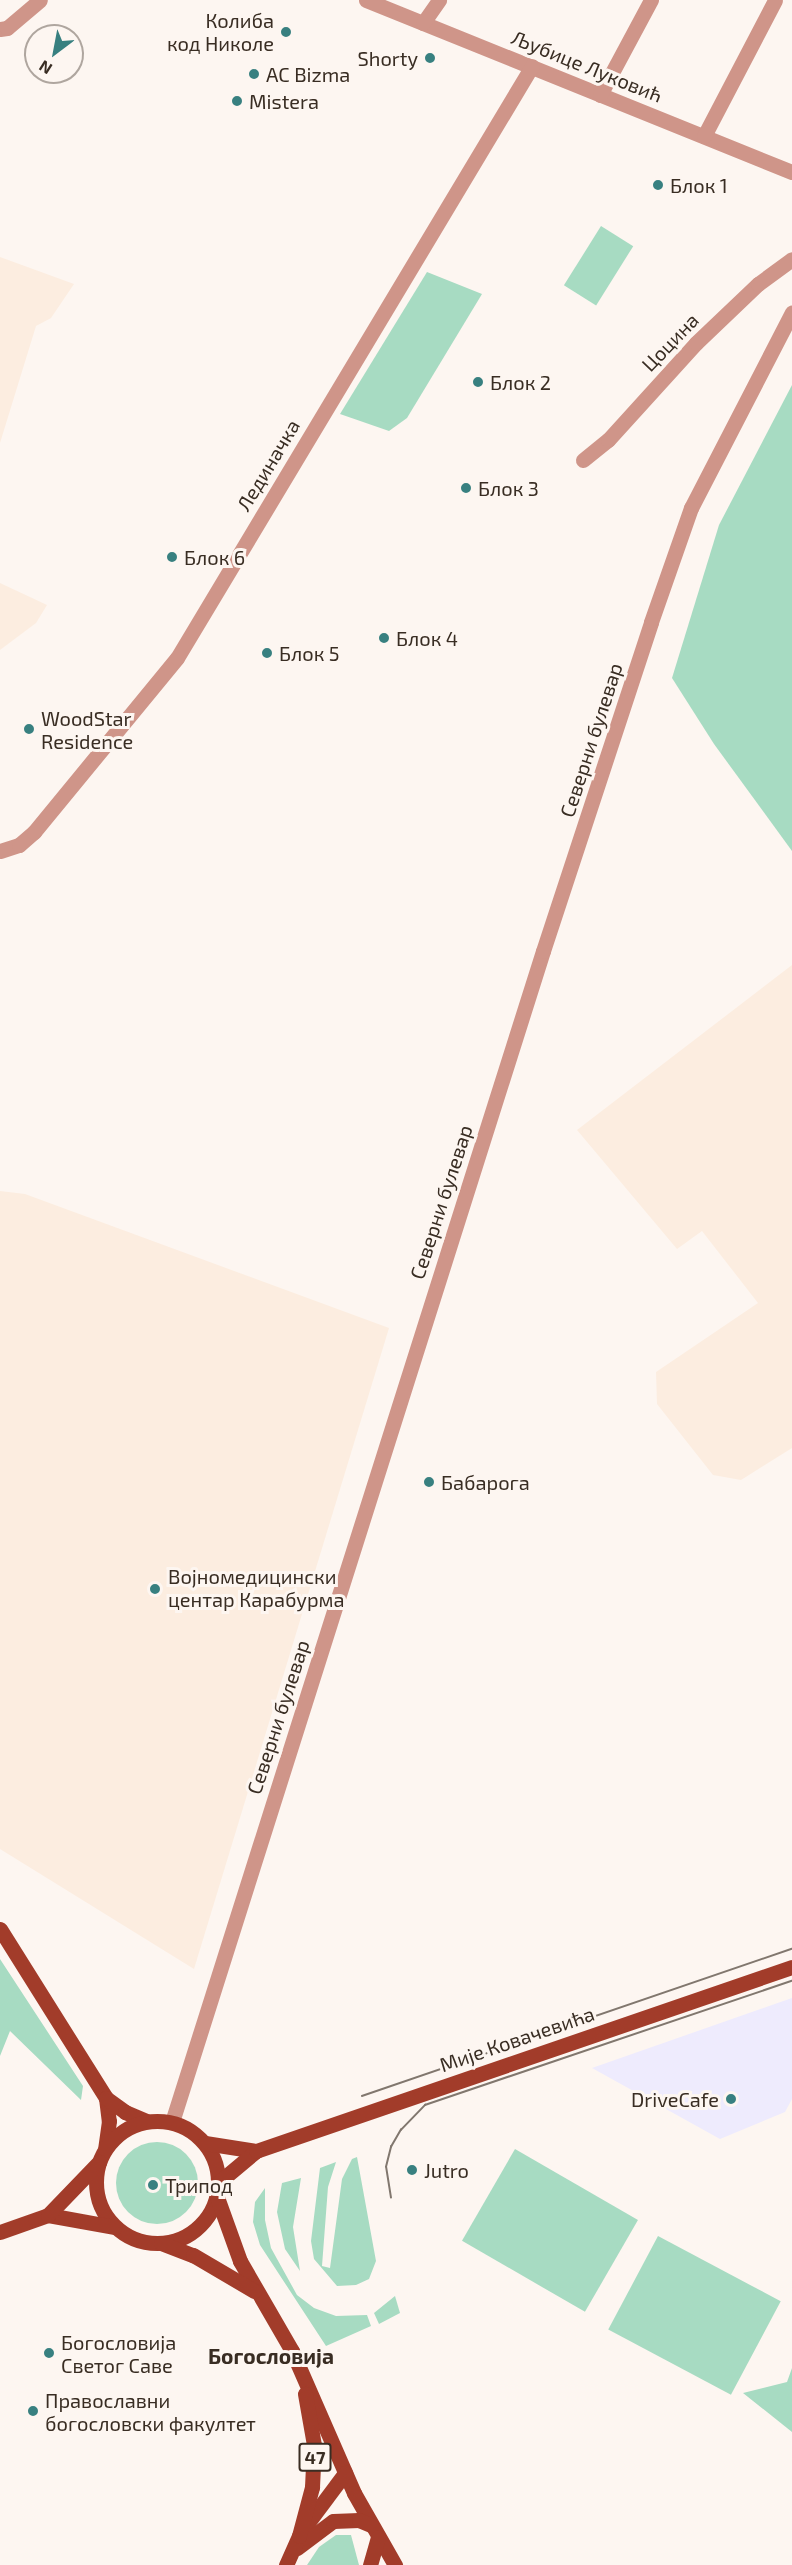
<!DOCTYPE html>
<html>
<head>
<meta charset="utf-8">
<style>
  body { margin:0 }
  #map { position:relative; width:792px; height:2565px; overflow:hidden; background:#fdf6f1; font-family:"Exo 2",sans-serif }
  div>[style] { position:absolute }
  .commercial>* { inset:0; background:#eeebfd }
  .built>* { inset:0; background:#fcede0 }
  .green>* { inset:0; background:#a7dbc2; transform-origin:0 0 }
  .round { border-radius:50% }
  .minor>* { height:15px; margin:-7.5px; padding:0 7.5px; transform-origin:7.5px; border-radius:7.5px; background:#cf9589 }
  .major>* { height:15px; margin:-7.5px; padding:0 7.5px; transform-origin:7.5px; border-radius:7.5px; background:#a23c2a }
  .major>.ring { margin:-7.5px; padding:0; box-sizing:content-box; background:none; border:15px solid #a23c2a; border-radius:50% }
  .tram>* { height:1.5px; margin:-0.75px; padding:0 0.75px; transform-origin:0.75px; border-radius:0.75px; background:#81776e }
  .dots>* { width:16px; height:16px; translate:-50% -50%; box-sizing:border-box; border:3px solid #fdf6f1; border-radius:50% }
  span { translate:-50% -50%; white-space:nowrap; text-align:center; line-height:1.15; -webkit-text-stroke:6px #fdf6f1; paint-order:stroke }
  .shield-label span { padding:2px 4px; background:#fdf6f1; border:2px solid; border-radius:4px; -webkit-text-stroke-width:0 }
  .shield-label { font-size:18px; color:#392d23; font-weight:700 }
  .poi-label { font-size:20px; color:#392d23 }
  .right { translate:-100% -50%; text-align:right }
  .left { translate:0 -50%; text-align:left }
  .street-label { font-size:20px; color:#392d23 }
  .neighbourhood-label { font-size:21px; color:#392d23; font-weight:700 }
  .north { position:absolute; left:24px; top:24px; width:60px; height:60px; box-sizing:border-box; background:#fdf6f1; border:2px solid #afa69f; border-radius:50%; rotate:212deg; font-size:16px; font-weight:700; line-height:24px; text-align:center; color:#392d23 }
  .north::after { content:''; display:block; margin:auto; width:21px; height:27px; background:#388080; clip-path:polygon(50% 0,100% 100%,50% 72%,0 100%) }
</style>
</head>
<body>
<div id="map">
  <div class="commercial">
    <i style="clip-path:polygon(792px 1998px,792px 2099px,785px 2112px,720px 2139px,592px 2068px)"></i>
  </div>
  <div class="built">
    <i style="clip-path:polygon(0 257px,74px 284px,51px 318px,36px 326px,0 443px)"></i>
    <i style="clip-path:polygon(0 583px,47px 605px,36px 623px,0 650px)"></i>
    <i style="clip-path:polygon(792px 965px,792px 1448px,741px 1480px,713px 1475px,657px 1404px,656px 1372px,758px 1303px,702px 1231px,677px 1249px,577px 1130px)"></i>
    <i style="clip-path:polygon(0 1191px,25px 1194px,389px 1328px,194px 1969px,0 1849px)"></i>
  </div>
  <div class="green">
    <i style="left:601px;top:226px;width:38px;height:70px;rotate:32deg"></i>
    <i style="clip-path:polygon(427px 272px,482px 294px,407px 418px,389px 431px,340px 414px)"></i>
    <i style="clip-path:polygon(792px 385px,792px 851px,714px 744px,672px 678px,719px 525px)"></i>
    <i style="clip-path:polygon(0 1959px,83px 2086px,81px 2100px,10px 2031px,0 2056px)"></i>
    <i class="round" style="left:116px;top:2142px;width:82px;height:82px"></i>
    <i style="left:515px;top:2149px;width:142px;height:106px;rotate:30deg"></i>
    <i style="clip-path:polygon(357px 2157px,376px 2261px,369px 2279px,356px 2285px,337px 2286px,314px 2259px,311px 2241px,320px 2168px,336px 2162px,328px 2187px,322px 2266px,330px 2268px,342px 2179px,352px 2159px)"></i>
    <i style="clip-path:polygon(301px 2178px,293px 2227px,300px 2271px,285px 2249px,277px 2212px,282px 2183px)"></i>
    <i style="clip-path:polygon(265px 2188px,265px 2220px,271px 2248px,297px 2295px,314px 2308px,336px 2316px,367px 2315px,371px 2326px,326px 2346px,260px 2245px,253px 2222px,255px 2202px)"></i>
    <i style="left:658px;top:2236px;width:139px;height:106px;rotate:28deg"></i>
    <i style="clip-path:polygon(395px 2296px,400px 2313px,379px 2324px,374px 2313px)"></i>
    <i style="clip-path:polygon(792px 2368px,792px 2432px,743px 2393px,787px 2382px)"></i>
    <i style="clip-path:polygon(336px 2535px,351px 2535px,359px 2565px,307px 2565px,319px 2547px)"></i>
  </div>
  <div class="minor">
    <i style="left:366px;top:0;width:459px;rotate:22deg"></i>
    <i style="left:423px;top:23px;width:28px;rotate:-55deg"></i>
    <i style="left:0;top:29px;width:7px;rotate:-8deg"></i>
    <i style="left:7px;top:28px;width:43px;rotate:-40.3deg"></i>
    <i style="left:600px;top:95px;width:108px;rotate:-61.8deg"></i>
    <i style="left:704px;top:136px;width:153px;rotate:-62.4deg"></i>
    <i style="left:583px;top:460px;width:32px;rotate:-39deg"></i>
    <i style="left:608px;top:440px;width:131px;rotate:-47.8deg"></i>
    <i style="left:696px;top:343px;width:86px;rotate:-43.6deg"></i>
    <i style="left:758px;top:284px;width:42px;rotate:-36.3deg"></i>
    <i style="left:0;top:851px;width:20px;rotate:-18deg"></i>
    <i style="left:19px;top:845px;width:20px;rotate:-41deg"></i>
    <i style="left:34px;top:832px;width:225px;rotate:-50.6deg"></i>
    <i style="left:177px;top:658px;width:690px;rotate:-59.05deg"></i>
    <i style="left:172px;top:2122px;width:1228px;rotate:-72.42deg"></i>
    <i style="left:543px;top:951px;width:346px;rotate:-71.8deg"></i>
    <i style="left:651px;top:622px;width:121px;rotate:-70.7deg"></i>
    <i style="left:691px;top:508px;width:220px;rotate:-62.7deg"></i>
  </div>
  <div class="major">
    <i style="left:0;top:1929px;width:199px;rotate:57.9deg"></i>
    <i style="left:106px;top:2098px;width:23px;rotate:83deg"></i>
    <i style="left:109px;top:2121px;width:27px;rotate:98deg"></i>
    <i style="left:106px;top:2098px;width:24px;rotate:36deg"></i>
    <i style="left:125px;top:2112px;width:23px;rotate:23deg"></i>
    <i class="ring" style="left:96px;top:2121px;width:107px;height:107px"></i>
    <i style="left:205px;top:2143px;width:52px;rotate:8.9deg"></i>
    <i style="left:219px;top:2182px;width:48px;rotate:-40deg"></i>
    <i style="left:256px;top:2151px;width:567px;rotate:-18.95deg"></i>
    <i style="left:217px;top:2197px;width:68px;rotate:70.2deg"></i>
    <i style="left:240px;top:2261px;width:104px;rotate:60deg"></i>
    <i style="left:292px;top:2351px;width:155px;rotate:66.4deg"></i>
    <i style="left:354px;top:2493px;width:83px;rotate:60.3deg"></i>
    <i style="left:48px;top:2215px;width:68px;rotate:10.2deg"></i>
    <i style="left:0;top:2232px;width:51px;rotate:-19.5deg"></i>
    <i style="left:48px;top:2215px;width:74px;rotate:-46.1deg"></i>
    <i style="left:161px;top:2243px;width:34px;rotate:21deg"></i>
    <i style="left:193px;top:2255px;width:71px;rotate:30.5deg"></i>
    <i style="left:307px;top:2524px;width:64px;rotate:-53.3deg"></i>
    <i style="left:297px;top:2548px;width:45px;rotate:-36.9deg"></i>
    <i style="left:333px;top:2521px;width:26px;rotate:-2deg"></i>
    <i style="left:359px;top:2520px;width:13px;rotate:23deg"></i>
    <i style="left:286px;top:2565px;width:32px;rotate:-66deg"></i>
    <i style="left:299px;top:2536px;width:51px;rotate:-75.1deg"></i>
    <i style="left:312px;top:2487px;width:42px;rotate:-87.3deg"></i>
    <i style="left:314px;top:2445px;width:52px;rotate:-100deg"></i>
    <i style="left:370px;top:2565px;width:29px;rotate:-74deg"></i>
  </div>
  <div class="tram">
    <i style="left:362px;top:2096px;width:454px;rotate:-18.9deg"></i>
    <i style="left:391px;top:2198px;width:31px;rotate:-99deg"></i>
    <i style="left:386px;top:2167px;width:21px;rotate:-76deg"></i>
    <i style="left:391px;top:2147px;width:20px;rotate:-60deg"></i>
    <i style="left:401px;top:2130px;width:35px;rotate:-46deg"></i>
    <i style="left:425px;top:2105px;width:387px;rotate:-18.7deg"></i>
  </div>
  <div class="dots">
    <i style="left:286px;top:32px;background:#388080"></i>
    <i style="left:430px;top:58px;background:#388080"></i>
    <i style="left:254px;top:74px;background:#388080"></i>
    <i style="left:237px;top:101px;background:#388080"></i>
    <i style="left:658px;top:185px;background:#388080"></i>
    <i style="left:478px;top:382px;background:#388080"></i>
    <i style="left:466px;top:488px;background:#388080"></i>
    <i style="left:172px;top:557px;background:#388080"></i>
    <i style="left:384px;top:638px;background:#388080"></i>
    <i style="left:267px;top:653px;background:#388080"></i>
    <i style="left:29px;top:729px;background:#388080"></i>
    <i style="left:429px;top:1482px;background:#388080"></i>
    <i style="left:155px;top:1589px;background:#388080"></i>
    <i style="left:731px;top:2099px;background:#388080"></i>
    <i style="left:412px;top:2170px;background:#388080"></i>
    <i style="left:153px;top:2185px;background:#388080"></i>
    <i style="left:49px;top:2353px;background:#388080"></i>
    <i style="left:33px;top:2411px;background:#388080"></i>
  </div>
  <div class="shield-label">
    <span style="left:315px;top:2457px">47</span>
  </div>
  <div class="poi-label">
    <span class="right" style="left:274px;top:32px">Колиба<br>код Николе</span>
    <span class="right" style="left:418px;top:58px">Shorty</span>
    <span class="left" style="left:266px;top:74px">AC Bizma</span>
    <span class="left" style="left:249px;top:101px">Mistera</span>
    <span class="left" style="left:670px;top:185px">Блок 1</span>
    <span class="left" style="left:490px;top:382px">Блок 2</span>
    <span class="left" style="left:478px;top:488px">Блок 3</span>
    <span class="left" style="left:184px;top:557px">Блок 6</span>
    <span class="left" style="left:396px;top:638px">Блок 4</span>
    <span class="left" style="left:279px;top:653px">Блок 5</span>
    <span class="left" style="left:41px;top:730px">WoodStar<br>Residence</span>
    <span class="left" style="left:441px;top:1482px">Бабарога</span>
    <span class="left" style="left:168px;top:1588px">Војномедицински<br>центар Карабурма</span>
    <span class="right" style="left:719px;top:2099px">DriveCafe</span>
    <span class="left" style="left:424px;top:2170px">Jutro</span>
    <span class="left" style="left:165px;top:2185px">Трипод</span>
    <span class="left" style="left:61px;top:2354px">Богословија<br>Светог Саве</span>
    <span class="left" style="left:45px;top:2412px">Православни<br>богословски факултет</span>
  </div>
  <div class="street-label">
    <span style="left:587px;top:66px;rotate:22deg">Љубице Луковић</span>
    <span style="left:670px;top:342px;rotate:-46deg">Цоцина</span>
    <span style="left:268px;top:465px;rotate:-59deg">Лединачка</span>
    <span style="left:591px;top:740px;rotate:-72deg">Северни булевар</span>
    <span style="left:441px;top:1202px;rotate:-72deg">Северни булевар</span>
    <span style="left:278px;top:1717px;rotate:-72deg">Северни булевар</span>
    <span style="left:517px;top:2039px;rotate:-19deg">Мије Ковачевића</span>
  </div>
  <div class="neighbourhood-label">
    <span style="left:271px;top:2356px">Богословија</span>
  </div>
  <div class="north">N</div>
</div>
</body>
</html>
